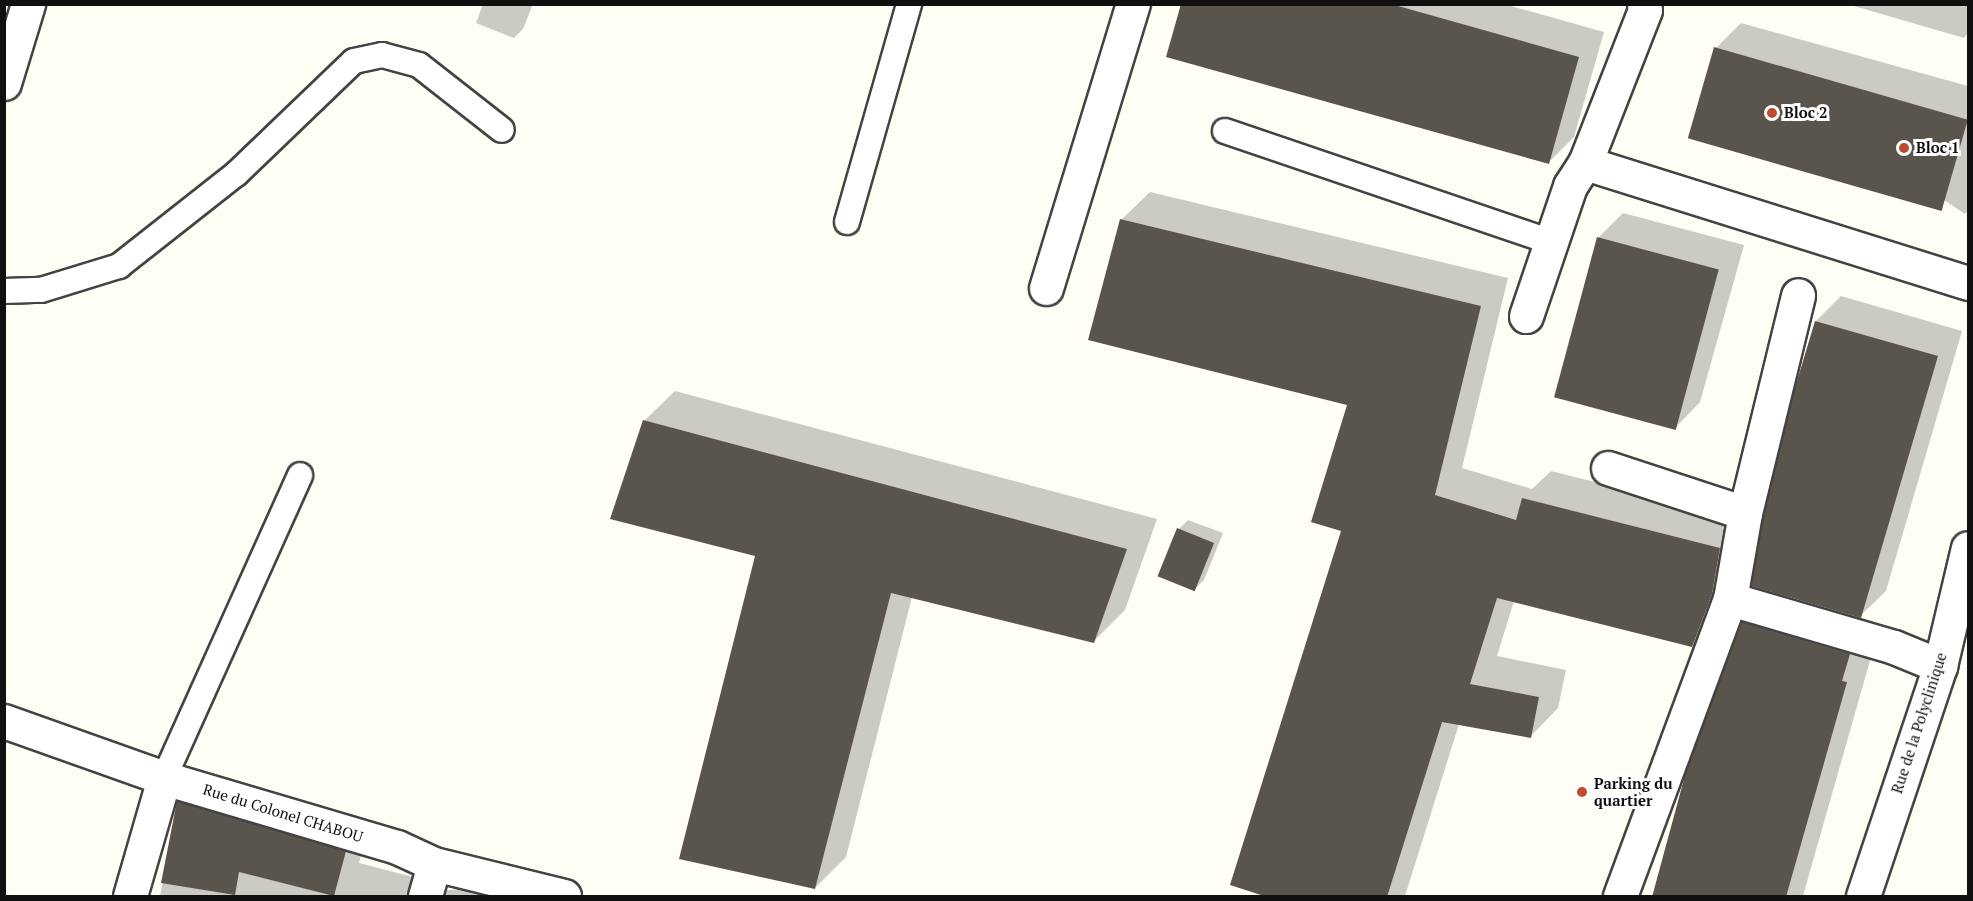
<!DOCTYPE html>
<html>
<head>
<meta charset="utf-8">
<style>
  body { margin:0 }
  #map { position:relative; width:1973px; height:901px; overflow:hidden; background:#fefef4; font-family:"PT Serif",serif }
  div>[style] { position:absolute }
  .shadow>* { inset:0; background:#0003 }
  .building>* { inset:0; background:#59554d; transform-origin:0 0 }
  .roads { filter:drop-shadow(2px 0 #434343) drop-shadow(-2px 0 #434343) drop-shadow(0 2px #434343) drop-shadow(0 -2px #434343) }
  .lane>* { height:24px; margin:-12px; padding:0 12px; transform-origin:12px; border-radius:12px; background:#fff }
  .street>* { height:33px; margin:-16.5px; padding:0 16.5px; transform-origin:16.5px; border-radius:16.5px; background:#fff }
  .dots>* { width:16px; height:16px; translate:-50% -50%; box-sizing:border-box; border:3px solid #fff; border-radius:50% }
  span { translate:-50% -50%; white-space:nowrap; text-align:center; line-height:1.15; -webkit-text-stroke:6px #fff; paint-order:stroke }
  .poi-label { font-size:15px; color:#101010; font-weight:700 }
  .left { translate:0 -50%; text-align:left }
  .street-label { font-size:15px; color:#101010 }
  .frame { position:absolute; inset:0; border:6px solid #101010; pointer-events:none }
</style>
</head>
<body>
<div id="map">
  <div class="shadow">
    <i style="clip-path:polygon(483px 4px,533px 4px,523px 29px,514px 38px,476px 23px)"></i>
    <i style="clip-path:polygon(1183px 4px,1504px 4px,1604px 32px,1574px 137px,1548px 163px)"></i>
    <i style="clip-path:polygon(1847px 4px,1968px 4px,1968px 33px,1964px 38px)"></i>
    <i style="clip-path:polygon(1741px 23px,1968px 86px,1968px 210px,1965px 214px,1716px 48px)"></i>
    <i style="clip-path:polygon(1150px 192px,1508px 278px,1462px 468px,1532px 489px,1551px 471px,1747px 520px,1720px 618px,1692px 646px,1514px 601px,1497px 656px,1566px 670px,1558px 708px,1531px 736px,1459px 724px,1405px 896px,1272px 896px,1343px 530px,1349px 404px,1090px 338px,1122px 219px)"></i>
    <i style="clip-path:polygon(1623px 213px,1744px 245px,1700px 402px,1675px 428px,1598px 238px)"></i>
    <i style="clip-path:polygon(1841px 296px,1962px 331px,1886px 591px,1860px 616px,1816px 321px)"></i>
    <i style="clip-path:polygon(675px 391px,1157px 519px,1125px 610px,1094px 641px,912px 597px,846px 857px,815px 888px,757px 555px,644px 421px)"></i>
    <i style="clip-path:polygon(1188px 520px,1223px 533px,1204px 580px,1195px 589px,1179px 529px)"></i>
    <i style="clip-path:polygon(1768px 597px,1871px 657px,1803px 896px,1653px 896px,1743px 623px)"></i>
    <i style="clip-path:polygon(201px 779px,368px 828px,359px 863px,432px 882px,443px 891px,459px 889px,489px 896px,160px 896px,178px 802px)"></i>
  </div>
  <div class="building">
    <i style="clip-path:polygon(1181px 4px,1391px 4px,1579px 57px,1549px 164px,1166px 57px)"></i>
    <i style="left:1714px;top:47px;width:264px;height:95px;rotate:16deg"></i>
    <i style="clip-path:polygon(1120px 219px,1481px 306px,1435px 495px,1516px 520px,1522px 498px,1720px 548px,1712px 594px,1692px 647px,1497px 598px,1470px 684px,1539px 697px,1531px 738px,1442px 722px,1387px 897px,1267px 897px,1230px 885px,1341px 531px,1311px 522px,1347px 405px,1088px 340px)"></i>
    <i style="left:1597px;top:237px;width:126px;height:166px;rotate:15deg"></i>
    <i style="clip-path:polygon(1815px 321px,1938px 356px,1861px 618px,1751px 586px,1763px 517px,1794px 391px)"></i>
    <i style="clip-path:polygon(643px 420px,1127px 549px,1094px 643px,891px 593px,815px 889px,679px 859px,755px 556px,610px 519px)"></i>
    <i style="left:1177px;top:528px;width:40px;height:52px;rotate:22deg"></i>
    <i style="clip-path:polygon(1742px 622px,1850px 654px,1842px 681px,1847px 682px,1786px 897px,1652px 897px,1687px 768px)"></i>
    <i style="clip-path:polygon(177px 801px,346px 851px,334px 896px,239px 872px,235px 895px,161px 883px)"></i>
  </div>
  <div class="roads">
    <div class="lane">
      <i style="left:1225px;top:131px;width:344px;rotate:18.8deg"></i>
      <i style="left:847px;top:222px;width:227px;rotate:-74.1deg"></i>
      <i style="left:4px;top:291px;width:37px;rotate:-2deg"></i>
      <i style="left:41px;top:290px;width:82px;rotate:-17.1deg"></i>
      <i style="left:119px;top:266px;width:149px;rotate:-38.2deg"></i>
      <i style="left:236px;top:174px;width:163px;rotate:-43.8deg"></i>
      <i style="left:354px;top:61px;width:29px;rotate:-12deg"></i>
      <i style="left:382px;top:55px;width:38px;rotate:15deg"></i>
      <i style="left:419px;top:65px;width:105px;rotate:38.1deg"></i>
      <i style="left:164px;top:778px;width:332px;rotate:-65.8deg"></i>
    </div>
    <div class="street">
      <i style="left:4px;top:83px;width:83px;rotate:-73.1deg"></i>
      <i style="left:1585px;top:163px;width:401px;rotate:17.4deg"></i>
      <i style="left:1046px;top:288px;width:297px;rotate:-73deg"></i>
      <i style="left:1526px;top:316px;width:137px;rotate:-71.3deg"></i>
      <i style="left:1570px;top:186px;width:27px;rotate:-57deg"></i>
      <i style="left:1585px;top:163px;width:164px;rotate:-68.6deg"></i>
      <i style="left:1645px;top:10px;width:6px;rotate:-99deg"></i>
      <i style="left:1608px;top:468px;width:144px;rotate:18.2deg"></i>
      <i style="left:1730px;top:599px;width:171px;rotate:16.3deg"></i>
      <i style="left:1894px;top:647px;width:50px;rotate:22.4deg"></i>
      <i style="left:4px;top:721px;width:170px;rotate:19.6deg"></i>
      <i style="left:164px;top:778px;width:243px;rotate:16.5deg"></i>
      <i style="left:397px;top:847px;width:41px;rotate:24.7deg"></i>
      <i style="left:434px;top:864px;width:134px;rotate:13.8deg"></i>
      <i style="left:130px;top:896px;width:123px;rotate:-73.9deg"></i>
      <i style="left:425px;top:896px;width:33px;rotate:-74deg"></i>
      <i style="left:1620px;top:896px;width:317px;rotate:-69.7deg"></i>
      <i style="left:1730px;top:599px;width:87px;rotate:-80.1deg"></i>
      <i style="left:1745px;top:513px;width:224px;rotate:-76.3deg"></i>
      <i style="left:1863px;top:896px;width:243px;rotate:-71.5deg"></i>
      <i style="left:1940px;top:666px;width:121px;rotate:-76.7deg"></i>
    </div>
  </div>
  <div class="dots">
    <i style="left:1772px;top:113px;background:#ba4d2f"></i>
    <i style="left:1904px;top:148px;background:#ba4d2f"></i>
    <i style="left:1582px;top:792px;background:#ba4d2f"></i>
  </div>
  <div class="poi-label">
    <span class="left" style="left:1784px;top:113px">Bloc 2</span>
    <span class="left" style="left:1916px;top:148px">Bloc 1</span>
    <span class="left" style="left:1594px;top:792px">Parking du<br>quartier</span>
  </div>
  <div class="street-label">
    <span style="left:1919px;top:723px;rotate:-72deg">Rue de la Polyclinique</span>
    <span style="left:283px;top:813px;rotate:17deg">Rue du Colonel CHABOU</span>
  </div>
  <div class="frame"></div>
</div>
</body>
</html>
